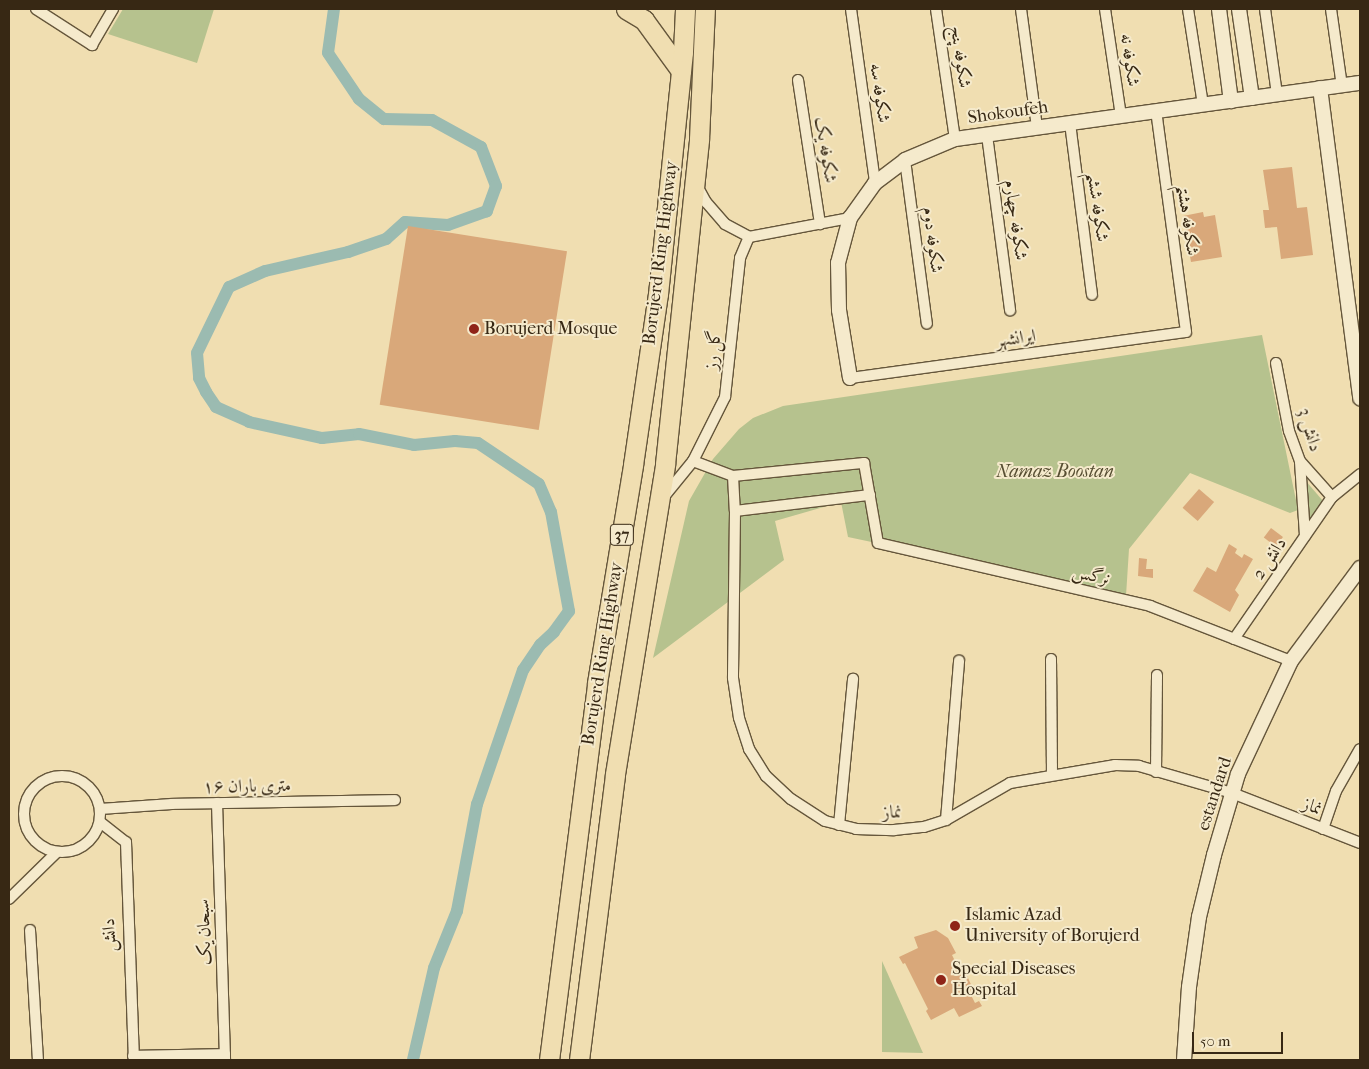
<!DOCTYPE html>
<html>
<head>
<meta charset="utf-8">
<style>
  body { margin:0 }
  #map { position:relative; width:1369px; height:1069px; overflow:hidden; background:#f0deb1; font-family:"IM FELL French Canon",Amiri,serif }
  div>[style] { position:absolute }
  .green>* { inset:0; background:#b6c28e }
  .canal>* { height:12px; margin:-6px; padding:0 6px; transform-origin:6px; border-radius:6px; background:#9bbbb1 }
  .building>* { inset:0; background:#d9a87a; transform-origin:0 0 }
  .roads { filter:drop-shadow(1px 0 #65563b) drop-shadow(-1px 0 #65563b) drop-shadow(0 1px #65563b) drop-shadow(0 -1px #65563b) }
  .street>* { height:10px; margin:-5px; padding:0 5px; transform-origin:5px; border-radius:5px; background:#f5eacc }
  .street>.ring { margin:-5px; padding:0; box-sizing:content-box; background:none; border:10px solid #f5eacc; border-radius:50% }
  .secondary>* { height:14px; margin:-7px; padding:0 7px; transform-origin:7px; border-radius:7px; background:#f5eacc }
  .highway>* { height:19px; margin:-9.5px; padding:0 9.5px; transform-origin:9.5px; border-radius:9.5px; background:#f0deb1 }
  .dots>* { width:14px; height:14px; translate:-50% -50%; box-sizing:border-box; border:2px solid #f5eacc; border-radius:50% }
  span { translate:-50% -50%; white-space:nowrap; text-align:center; line-height:1.15; -webkit-text-stroke:4px #f5eacc; paint-order:stroke }
  .shield-label span { padding:1px 4px; background:#f5eacc; border:1px solid; border-radius:4px; -webkit-text-stroke-width:0 }
  .shield-label { font-size:16px; color:#372814; font-weight:700 }
  .street-label { font-size:18px; color:#372814 }
  .poi-label { font-size:18px; color:#372814 }
  .left { translate:0 -50%; text-align:left }
  .park-label { font-size:18px; color:#574e32; font-style:italic }
  .frame { position:absolute; inset:0; border:10px solid #372814; pointer-events:none }
  .scale { position:absolute; left:1192px; top:1032px; width:91px; height:22px; box-sizing:border-box; border:2px solid #372814; border-top:0; padding-left:6px; font-size:15px; line-height:18px; white-space:nowrap; color:#372814; -webkit-text-stroke:4px #f5eacc; paint-order:stroke }
</style>
</head>
<body>
<div id="map">
  <div class="green">
    <i style="clip-path:polygon(123px 9px,214px 9px,197px 63px,108px 34px)"></i>
    <i style="clip-path:polygon(1262px 335px,1298px 510px,1290px 513px,1190px 473px,1129px 549px,1126px 596px,848px 537px,841px 502px,775px 521px,784px 560px,653px 658px,689px 501px,713px 459px,739px 429px,753px 418px,783px 406px)"></i>
    <i style="clip-path:polygon(1305px 480px,1323px 501px,1310px 519px)"></i>
    <i style="clip-path:polygon(882px 961px,923px 1053px,882px 1052px)"></i>
  </div>
  <div class="canal">
    <i style="left:334px;top:9px;width:44px;rotate:97.8deg"></i>
    <i style="left:328px;top:53px;width:55px;rotate:56deg"></i>
    <i style="left:359px;top:99px;width:32px;rotate:39deg"></i>
    <i style="left:384px;top:119px;width:48px;rotate:1.2deg"></i>
    <i style="left:432px;top:120px;width:56px;rotate:28.9deg"></i>
    <i style="left:481px;top:147px;width:42px;rotate:69deg"></i>
    <i style="left:496px;top:186px;width:27px;rotate:110deg"></i>
    <i style="left:487px;top:211px;width:41px;rotate:160.3deg"></i>
    <i style="left:448px;top:225px;width:43px;rotate:-176deg"></i>
    <i style="left:405px;top:222px;width:25px;rotate:138deg"></i>
    <i style="left:386px;top:239px;width:40px;rotate:161.1deg"></i>
    <i style="left:348px;top:252px;width:85px;rotate:167.1deg"></i>
    <i style="left:265px;top:271px;width:39px;rotate:156deg"></i>
    <i style="left:229px;top:287px;width:73px;rotate:115.9deg"></i>
    <i style="left:197px;top:353px;width:25px;rotate:85deg"></i>
    <i style="left:199px;top:378px;width:16px;rotate:63deg"></i>
    <i style="left:206px;top:392px;width:18px;rotate:56deg"></i>
    <i style="left:216px;top:407px;width:36px;rotate:24deg"></i>
    <i style="left:249px;top:422px;width:75px;rotate:12.4deg"></i>
    <i style="left:322px;top:438px;width:37px;rotate:-6deg"></i>
    <i style="left:359px;top:434px;width:56px;rotate:11.3deg"></i>
    <i style="left:414px;top:445px;width:41px;rotate:-5.6deg"></i>
    <i style="left:455px;top:441px;width:23px;rotate:5deg"></i>
    <i style="left:478px;top:443px;width:73px;rotate:33.9deg"></i>
    <i style="left:539px;top:484px;width:30px;rotate:67deg"></i>
    <i style="left:551px;top:512px;width:101px;rotate:79.7deg"></i>
    <i style="left:569px;top:611px;width:26px;rotate:126deg"></i>
    <i style="left:554px;top:632px;width:19px;rotate:137deg"></i>
    <i style="left:540px;top:645px;width:30px;rotate:124deg"></i>
    <i style="left:523px;top:670px;width:142px;rotate:108.9deg"></i>
    <i style="left:477px;top:804px;width:109px;rotate:100.6deg"></i>
    <i style="left:457px;top:911px;width:61px;rotate:112deg"></i>
    <i style="left:434px;top:968px;width:94px;rotate:102.9deg"></i>
  </div>
  <div class="building">
    <i style="clip-path:polygon(1292px 167px,1297px 208px,1307px 207px,1313px 255px,1281px 259px,1277px 227px,1265px 228px,1263px 210px,1269px 210px,1263px 170px)"></i>
    <i style="clip-path:polygon(1203px 212px,1204px 217px,1215px 215px,1222px 257px,1191px 262px,1183px 216px)"></i>
    <i style="left:408px;top:226px;width:161px;height:181px;rotate:9deg"></i>
    <i style="left:1199px;top:489px;width:20px;height:25px;rotate:41deg"></i>
    <i style="left:1271px;top:528px;width:15px;height:12px;rotate:37deg"></i>
    <i style="clip-path:polygon(1229px 544px,1237px 549px,1235px 553px,1242px 558px,1244px 554px,1253px 559px,1235px 590px,1239px 595px,1230px 612px,1193px 591px,1207px 567px,1216px 572px)"></i>
    <i style="clip-path:polygon(1139px 558px,1147px 559px,1146px 569px,1153px 569px,1153px 578px,1138px 576px)"></i>
    <i style="clip-path:polygon(936px 930px,948px 938px,956px 953px,952px 955px,960px 971px,964px 969px,973px 989px,969px 991px,975px 1003px,979px 1001px,982px 1006px,959px 1017px,954px 1008px,931px 1020px,926px 1011px,928px 1009px,905px 963px,903px 964px,899px 957px,918px 948px,914px 937px)"></i>
  </div>
  <div class="roads">
    <div class="street">
      <i style="left:36px;top:9px;width:67px;rotate:32.7deg"></i>
      <i style="left:92px;top:45px;width:42px;rotate:-59.7deg"></i>
      <i style="left:851px;top:9px;width:176px;rotate:82.1deg"></i>
      <i style="left:936px;top:9px;width:131px;rotate:81.7deg"></i>
      <i style="left:1021px;top:9px;width:120px;rotate:82.3deg"></i>
      <i style="left:1105px;top:9px;width:108px;rotate:81.5deg"></i>
      <i style="left:1188px;top:9px;width:97px;rotate:81.1deg"></i>
      <i style="left:1265px;top:9px;width:86px;rotate:82deg"></i>
      <i style="left:1331px;top:9px;width:78px;rotate:81.9deg"></i>
      <i style="left:798px;top:80px;width:146px;rotate:81.3deg"></i>
      <i style="left:1070px;top:123px;width:173px;rotate:82.7deg"></i>
      <i style="left:987px;top:135px;width:177px;rotate:82.5deg"></i>
      <i style="left:905px;top:160px;width:165px;rotate:82.4deg"></i>
      <i style="left:696px;top:184px;width:21px;rotate:61deg"></i>
      <i style="left:706px;top:202px;width:29px;rotate:49deg"></i>
      <i style="left:725px;top:224px;width:27px;rotate:28deg"></i>
      <i style="left:749px;top:237px;width:103px;rotate:-10.7deg"></i>
      <i style="left:1276px;top:363px;width:69px;rotate:79.2deg"></i>
      <i style="left:1289px;top:431px;width:32px;rotate:70deg"></i>
      <i style="left:1300px;top:461px;width:48px;rotate:48.4deg"></i>
      <i style="left:850px;top:378px;width:339px;rotate:-7.8deg"></i>
      <i style="left:1186px;top:332px;width:223px;rotate:-97.7deg"></i>
      <i style="left:693px;top:461px;width:43px;rotate:20.6deg"></i>
      <i style="left:733px;top:476px;width:35px;rotate:87deg"></i>
      <i style="left:735px;top:511px;width:167px;rotate:90.7deg"></i>
      <i style="left:733px;top:678px;width:40px;rotate:81.5deg"></i>
      <i style="left:739px;top:718px;width:33px;rotate:72deg"></i>
      <i style="left:749px;top:749px;width:32px;rotate:58deg"></i>
      <i style="left:766px;top:776px;width:34px;rotate:43deg"></i>
      <i style="left:791px;top:799px;width:40px;rotate:32.9deg"></i>
      <i style="left:825px;top:821px;width:32px;rotate:14deg"></i>
      <i style="left:856px;top:829px;width:38px;rotate:2deg"></i>
      <i style="left:894px;top:830px;width:30px;rotate:-6deg"></i>
      <i style="left:924px;top:827px;width:23px;rotate:-18deg"></i>
      <i style="left:946px;top:820px;width:74px;rotate:-30deg"></i>
      <i style="left:1010px;top:783px;width:107px;rotate:-9.7deg"></i>
      <i style="left:1115px;top:765px;width:24px;rotate:2deg"></i>
      <i style="left:1139px;top:766px;width:97px;rotate:16.2deg"></i>
      <i style="left:1232px;top:793px;width:137px;rotate:21.3deg"></i>
      <i style="left:1300px;top:462px;width:74px;rotate:86.1deg"></i>
      <i style="left:733px;top:476px;width:132px;rotate:-5.7deg"></i>
      <i style="left:864px;top:463px;width:81px;rotate:80.1deg"></i>
      <i style="left:878px;top:543px;width:279px;rotate:13deg"></i>
      <i style="left:1150px;top:606px;width:151px;rotate:21.3deg"></i>
      <i style="left:662px;top:499px;width:49px;rotate:-50.8deg"></i>
      <i style="left:693px;top:461px;width:72px;rotate:-63.4deg"></i>
      <i style="left:725px;top:397px;width:140px;rotate:-83.8deg"></i>
      <i style="left:740px;top:258px;width:23px;rotate:-67deg"></i>
      <i style="left:735px;top:511px;width:136px;rotate:-6.8deg"></i>
      <i style="left:1234px;top:639px;width:173px;rotate:-55.4deg"></i>
      <i style="left:1332px;top:497px;width:36px;rotate:-39deg"></i>
      <i style="left:1051px;top:659px;width:116px;rotate:89.5deg"></i>
      <i style="left:1156px;top:772px;width:97px;rotate:-89.4deg"></i>
      <i class="ring" style="left:24px;top:776px;width:66px;height:66px"></i>
      <i style="left:217px;top:803px;width:257px;rotate:88.2deg"></i>
      <i style="left:100px;top:809px;width:72px;rotate:-4deg"></i>
      <i style="left:172px;top:804px;width:223px;rotate:-1deg"></i>
      <i style="left:946px;top:820px;width:160px;rotate:-85.3deg"></i>
      <i style="left:100px;top:822px;width:33px;rotate:38deg"></i>
      <i style="left:126px;top:842px;width:218px;rotate:87.9deg"></i>
      <i style="left:839px;top:825px;width:147px;rotate:-84.5deg"></i>
      <i style="left:1323px;top:829px;width:40px;rotate:-71.1deg"></i>
      <i style="left:1336px;top:791px;width:48px;rotate:-60.3deg"></i>
      <i style="left:9px;top:899px;width:67px;rotate:-44.4deg"></i>
      <i style="left:30px;top:930px;width:130px;rotate:86.5deg"></i>
      <i style="left:133px;top:1056px;width:92px;rotate:-1.2deg"></i>
    </div>
    <div class="secondary">
      <i style="left:1219px;top:9px;width:93px;rotate:82.6deg"></i>
      <i style="left:1239px;top:9px;width:90px;rotate:81.7deg"></i>
      <i style="left:1320px;top:88px;width:313px;rotate:82.6deg"></i>
      <i style="left:850px;top:378px;width:69px;rotate:-99.2deg"></i>
      <i style="left:839px;top:310px;width:47px;rotate:-91.2deg"></i>
      <i style="left:838px;top:263px;width:47px;rotate:-75.1deg"></i>
      <i style="left:850px;top:218px;width:43px;rotate:-54.5deg"></i>
      <i style="left:875px;top:183px;width:38px;rotate:-37deg"></i>
      <i style="left:905px;top:160px;width:54px;rotate:-22.8deg"></i>
      <i style="left:955px;top:139px;width:409px;rotate:-7.9deg"></i>
      <i style="left:1184px;top:1060px;width:73px;rotate:-86.1deg"></i>
      <i style="left:1189px;top:987px;width:71px;rotate:-81.9deg"></i>
      <i style="left:1199px;top:917px;width:64px;rotate:-76.4deg"></i>
      <i style="left:1214px;top:855px;width:84px;rotate:-73.5deg"></i>
      <i style="left:1238px;top:774px;width:125px;rotate:-64.9deg"></i>
      <i style="left:1291px;top:661px;width:116px;rotate:-53.4deg"></i>
    </div>
    <div class="highway">
      <i style="left:626px;top:9px;width:21px;rotate:31deg"></i>
      <i style="left:644px;top:20px;width:63px;rotate:54deg"></i>
      <i style="left:549px;top:1060px;width:380px;rotate:-82.7deg"></i>
      <i style="left:597px;top:683px;width:221px;rotate:-80.6deg"></i>
      <i style="left:633px;top:465px;width:173px;rotate:-81.7deg"></i>
      <i style="left:658px;top:294px;width:243px;rotate:-84.1deg"></i>
      <i style="left:683px;top:52px;width:43px;rotate:-87.3deg"></i>
      <i style="left:579px;top:1060px;width:288px;rotate:-82.8deg"></i>
      <i style="left:615px;top:774px;width:314px;rotate:-80.8deg"></i>
      <i style="left:665px;top:464px;width:327px;rotate:-84deg"></i>
      <i style="left:699px;top:139px;width:130px;rotate:-87.4deg"></i>
    </div>
  </div>
  <div class="dots">
    <i style="left:474px;top:329px;background:#8f2418"></i>
    <i style="left:955px;top:926px;background:#8f2418"></i>
    <i style="left:941px;top:980px;background:#8f2418"></i>
  </div>
  <div class="shield-label">
    <span style="left:622px;top:535px">37</span>
  </div>
  <div class="street-label">
    <span style="left:960px;top:57px;rotate:82deg">شکوفه پنج</span>
    <span style="left:1129px;top:60px;rotate:82deg">شکوفه نه</span>
    <span style="left:879px;top:93px;rotate:82deg">شکوفه سه</span>
    <span style="left:1008px;top:113px;rotate:-8deg">Shokoufeh</span>
    <span style="left:825px;top:150px;rotate:81deg">شکوفه یک</span>
    <span style="left:1097px;top:207px;rotate:82deg">شکوفه ششم</span>
    <span style="left:1015px;top:220px;rotate:82deg">شکوفه چهارم</span>
    <span style="left:1187px;top:220px;rotate:82deg">شکوفه هشتم</span>
    <span style="left:932px;top:240px;rotate:83deg">شکوفه دوم</span>
    <span style="left:661px;top:253px;rotate:-83deg">Borujerd Ring Highway</span>
    <span style="left:1016px;top:339px;rotate:-8deg">ایرانشهر</span>
    <span style="left:714px;top:350px;rotate:-84deg">گل رز</span>
    <span style="left:1309px;top:430px;rotate:73deg">دانش 3</span>
    <span style="left:1270px;top:559px;rotate:-56deg">دانش 2</span>
    <span style="left:1091px;top:576px;rotate:13deg">نرگس</span>
    <span style="left:603px;top:654px;rotate:-81deg">Borujerd Ring Highway</span>
    <span style="left:247px;top:787px;rotate:-1deg">۱۶ متری باران</span>
    <span style="left:1215px;top:794px;rotate:-72deg">estandard</span>
    <span style="left:1312px;top:807px;rotate:21deg">نماز</span>
    <span style="left:892px;top:813px;rotate:-2deg">نماز</span>
    <span style="left:205px;top:932px;rotate:-92deg">سبحان یک</span>
    <span style="left:110px;top:935px;rotate:-92deg">دانش</span>
  </div>
  <div class="poi-label">
    <span class="left" style="left:484px;top:329px">Borujerd Mosque</span>
    <span class="left" style="left:965px;top:926px">Islamic Azad<br>University of Borujerd</span>
    <span class="left" style="left:952px;top:980px">Special Diseases<br>Hospital</span>
  </div>
  <div class="park-label">
    <span style="left:1055px;top:472px">Namaz Boostan</span>
  </div>
  <div class="frame"></div>
  <div class="scale">50 m</div>
</div>
</body>
</html>
